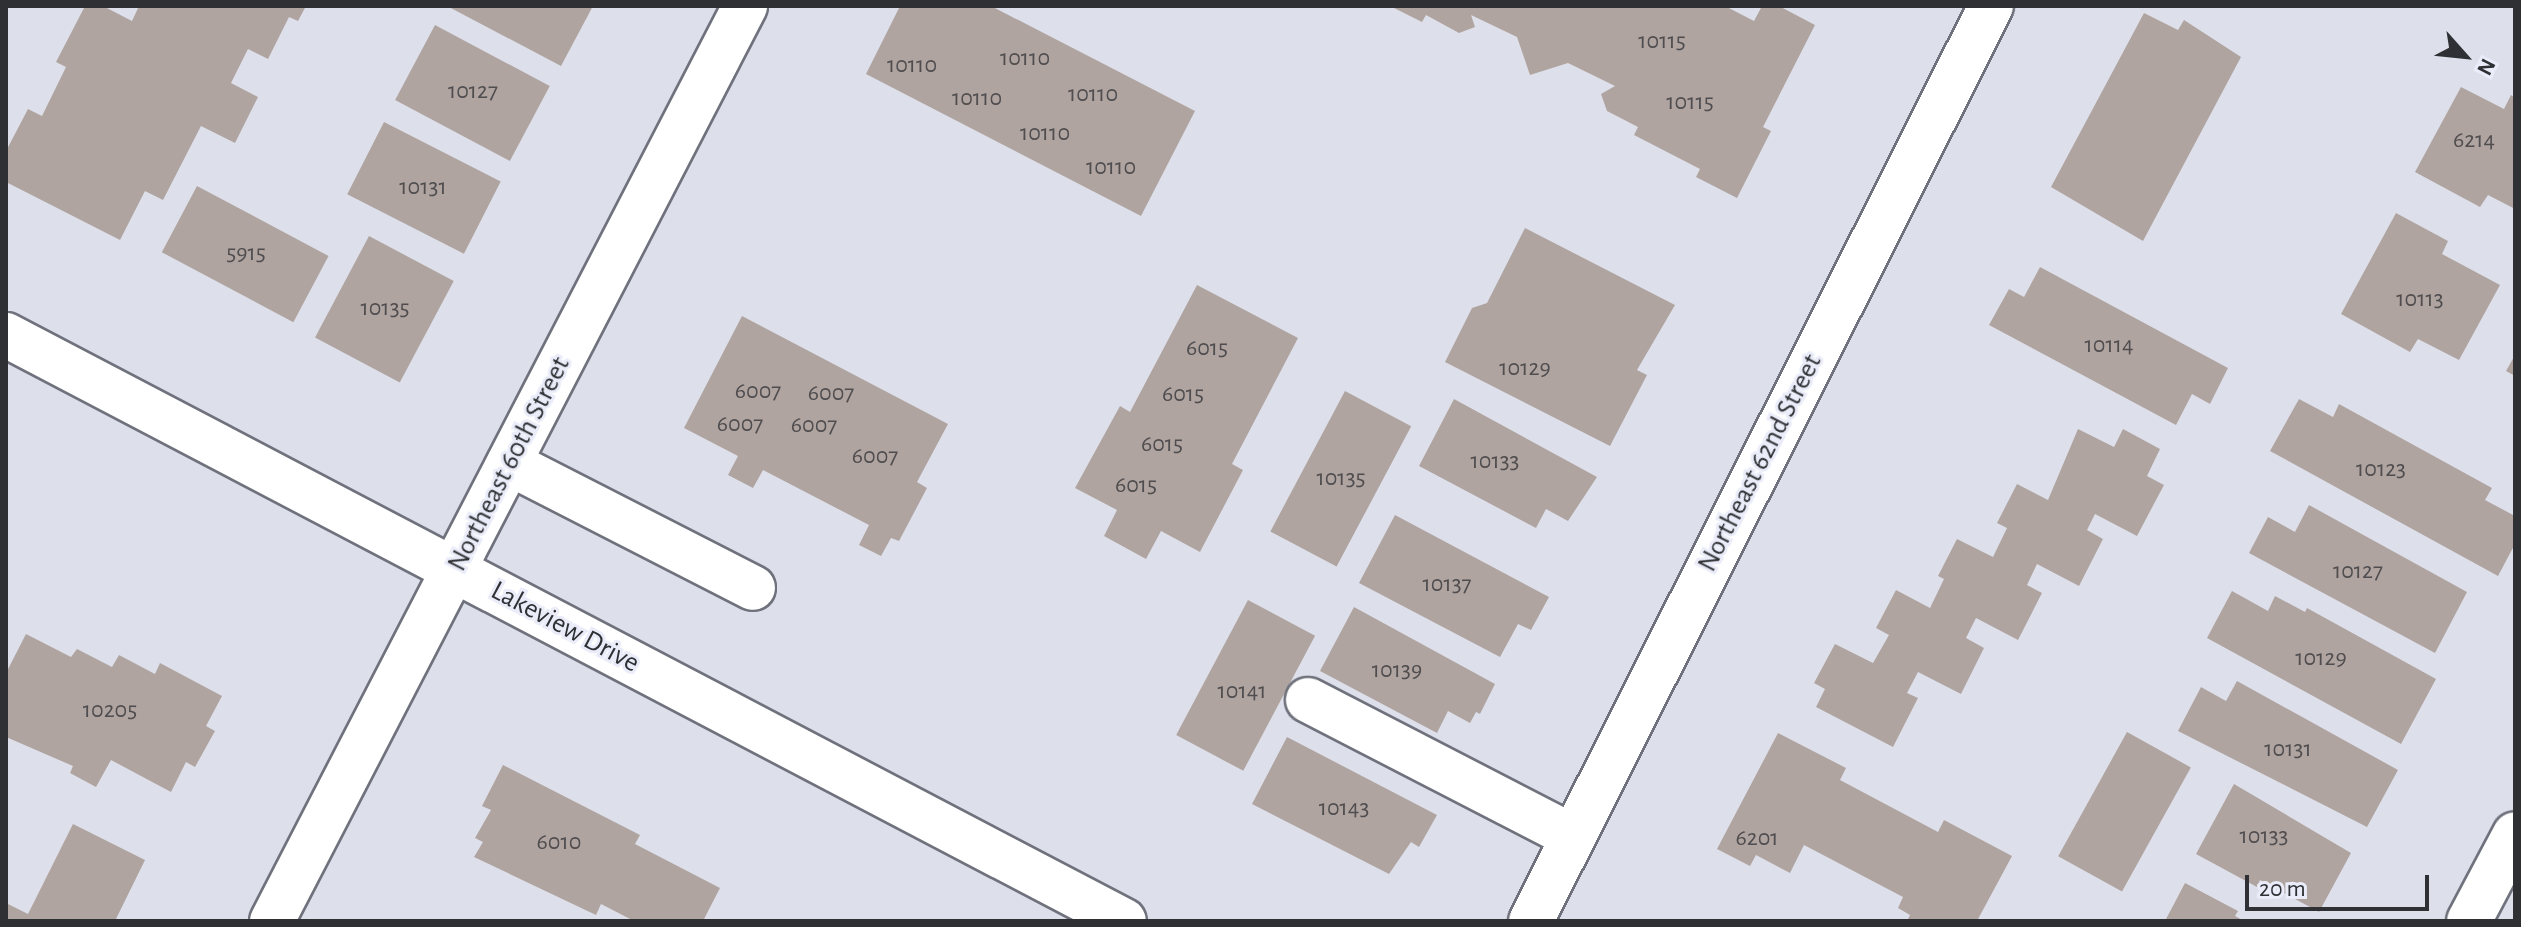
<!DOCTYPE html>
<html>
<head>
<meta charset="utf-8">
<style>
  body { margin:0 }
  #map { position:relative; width:2521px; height:927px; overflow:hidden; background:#dde0eb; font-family:"Alegreya Sans",sans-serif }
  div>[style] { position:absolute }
  .building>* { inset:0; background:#b0a4a0; transform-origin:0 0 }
  .roads { filter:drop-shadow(2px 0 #6f727c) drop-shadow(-2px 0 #6f727c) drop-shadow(0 2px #6f727c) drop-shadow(0 -2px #6f727c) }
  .minor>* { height:44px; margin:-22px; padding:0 22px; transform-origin:22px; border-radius:22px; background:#fff }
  span { translate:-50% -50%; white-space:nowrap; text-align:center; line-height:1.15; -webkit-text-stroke:6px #eaedf9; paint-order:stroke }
  .number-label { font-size:24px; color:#4f4d4f }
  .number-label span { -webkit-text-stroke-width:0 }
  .street-label { font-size:28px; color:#2f3034 }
  .frame { position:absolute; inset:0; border:8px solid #2f3034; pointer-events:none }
  .north { position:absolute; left:2425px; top:16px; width:80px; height:80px; -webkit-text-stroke:6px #eaedf9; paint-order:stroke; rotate:117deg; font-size:22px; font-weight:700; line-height:32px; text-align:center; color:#2f3034 }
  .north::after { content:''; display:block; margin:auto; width:28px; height:36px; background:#2f3034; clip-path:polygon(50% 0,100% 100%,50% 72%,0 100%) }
  .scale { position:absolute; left:2245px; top:875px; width:184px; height:36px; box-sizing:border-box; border:4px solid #2f3034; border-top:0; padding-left:10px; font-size:24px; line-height:28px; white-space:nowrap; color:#2f3034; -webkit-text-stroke:6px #eaedf9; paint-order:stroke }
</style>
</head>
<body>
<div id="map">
  <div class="building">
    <i style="clip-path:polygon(85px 6px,103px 6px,132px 21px,139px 6px,306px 6px,298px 21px,289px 17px,268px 59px,248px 49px,231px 83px,258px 97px,235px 143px,201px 126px,163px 200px,145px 191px,120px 240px,6px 182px,6px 151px,28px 109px,42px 116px,66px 67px,56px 62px)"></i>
    <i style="clip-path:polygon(447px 6px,593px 6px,561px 66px)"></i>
    <i style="clip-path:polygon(900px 6px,991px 6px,1195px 111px,1141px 216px,866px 74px)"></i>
    <i style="clip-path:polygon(1390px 6px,1725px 6px,1754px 21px,1762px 6px,1779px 6px,1815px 25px,1763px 127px,1771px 131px,1737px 198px,1696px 177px,1700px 169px,1634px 135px,1638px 127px,1607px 111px,1601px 94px,1615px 86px,1568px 63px,1530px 75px,1517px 37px,1471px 15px,1475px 27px,1459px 33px,1426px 15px,1422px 22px)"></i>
    <i style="clip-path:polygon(2144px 13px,2178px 30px,2184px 20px,2241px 57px,2143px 241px,2051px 187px)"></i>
    <i style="left:435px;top:25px;width:130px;height:85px;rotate:28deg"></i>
    <i style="clip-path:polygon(2461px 87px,2504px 109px,2511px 95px,2515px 98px,2515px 209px,2488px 195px,2480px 207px,2415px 172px)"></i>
    <i style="left:384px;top:122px;width:131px;height:81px;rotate:27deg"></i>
    <i style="left:197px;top:186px;width:149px;height:75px;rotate:28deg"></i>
    <i style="clip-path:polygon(2396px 213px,2448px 241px,2442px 254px,2500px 285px,2459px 360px,2418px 339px,2410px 352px,2341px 314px)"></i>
    <i style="clip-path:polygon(1525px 228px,1675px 305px,1637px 370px,1647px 375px,1610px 446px,1445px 362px,1472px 308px,1487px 303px)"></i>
    <i style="left:369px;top:236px;width:96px;height:115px;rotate:28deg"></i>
    <i style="clip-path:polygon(2040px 267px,2228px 368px,2210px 404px,2192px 394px,2176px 425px,1989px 325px,2009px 289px,2024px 297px)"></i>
    <i style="clip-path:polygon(1197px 285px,1298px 338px,1232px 464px,1243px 470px,1200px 552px,1161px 531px,1146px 559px,1104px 536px,1117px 510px,1075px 488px,1120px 406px,1130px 412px)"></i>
    <i style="clip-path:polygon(742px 316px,948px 424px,917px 482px,927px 488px,899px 541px,891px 538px,881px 556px,859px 545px,869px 525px,763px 470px,753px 488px,728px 475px,738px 456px,684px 428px)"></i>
    <i style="clip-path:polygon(2515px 355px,2515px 376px,2506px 371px)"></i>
    <i style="left:1345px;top:391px;width:75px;height:159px;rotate:28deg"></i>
    <i style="clip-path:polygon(1454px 399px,1597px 477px,1568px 521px,1546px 509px,1536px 528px,1419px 466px)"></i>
    <i style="clip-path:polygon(2299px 399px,2333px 417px,2339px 404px,2492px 488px,2485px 500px,2515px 516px,2515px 544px,2498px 576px,2270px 451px)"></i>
    <i style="clip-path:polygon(2078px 429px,2114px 447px,2123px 429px,2160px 449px,2147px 476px,2164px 485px,2137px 536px,2095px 514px,2087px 530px,2103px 539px,2079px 586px,2037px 564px,2027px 585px,2042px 593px,2018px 640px,1976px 618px,1966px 638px,1984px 648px,1961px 694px,1918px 672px,1907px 693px,1918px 698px,1893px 747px,1816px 707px,1825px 689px,1814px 683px,1835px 644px,1873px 663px,1889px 635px,1876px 628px,1896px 590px,1930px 608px,1944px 579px,1938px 576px,1957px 539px,1993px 557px,2007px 528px,1997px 523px,2017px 484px,2048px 500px)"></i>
    <i style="clip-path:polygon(2309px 505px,2467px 592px,2435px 653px,2249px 553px,2268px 517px,2295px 532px)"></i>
    <i style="clip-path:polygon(1395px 515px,1549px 597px,1531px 630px,1518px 624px,1500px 657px,1359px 583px)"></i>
    <i style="clip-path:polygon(2232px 591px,2268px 611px,2275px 596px,2305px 612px,2307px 608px,2436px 679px,2401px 744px,2207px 638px)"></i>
    <i style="left:1248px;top:600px;width:76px;height:153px;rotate:28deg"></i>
    <i style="clip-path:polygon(1354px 607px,1495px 684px,1480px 714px,1476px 712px,1470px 723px,1448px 711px,1437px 733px,1320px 671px)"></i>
    <i style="clip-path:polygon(26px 634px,71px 657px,77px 649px,112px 667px,119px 655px,155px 674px,160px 663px,222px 696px,206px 726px,215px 731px,195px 767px,186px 762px,171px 792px,111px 760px,96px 787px,70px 773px,73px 766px,6px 737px,6px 673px)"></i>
    <i style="clip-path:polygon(2237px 681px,2398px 770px,2367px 827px,2178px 731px,2201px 687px,2226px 701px)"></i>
    <i style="left:2127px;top:732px;width:73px;height:142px;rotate:29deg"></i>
    <i style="clip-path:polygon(1778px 733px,1846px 768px,1840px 780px,1938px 832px,1944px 820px,2012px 856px,1977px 921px,1907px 921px,1910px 915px,1898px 908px,1903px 897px,1804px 845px,1790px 873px,1756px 855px,1750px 866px,1717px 849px)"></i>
    <i style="clip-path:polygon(1287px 737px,1437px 815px,1419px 847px,1411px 842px,1389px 874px,1252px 804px)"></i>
    <i style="clip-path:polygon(503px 765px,640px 835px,635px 844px,720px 888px,703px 921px,634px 921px,601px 904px,596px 915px,474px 857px,483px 842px,475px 838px,491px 810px,482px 806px)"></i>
    <i style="clip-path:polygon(2234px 784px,2351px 853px,2319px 912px,2260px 880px,2257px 887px,2196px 854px)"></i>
    <i style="clip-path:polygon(73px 824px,145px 860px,115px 921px,6px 921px,6px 903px,28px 914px)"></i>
    <i style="clip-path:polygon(2185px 883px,2238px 911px,2235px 916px,2244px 921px,2165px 921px)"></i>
  </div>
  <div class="roads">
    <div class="minor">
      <i style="left:6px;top:335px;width:1262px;rotate:27.66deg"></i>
      <i style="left:509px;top:463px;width:274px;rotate:27.1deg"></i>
      <i style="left:1308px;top:700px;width:297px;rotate:27.3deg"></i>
      <i style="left:272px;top:921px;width:1030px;rotate:-62.66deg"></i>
      <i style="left:1531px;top:921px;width:1024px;rotate:-63.31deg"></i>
      <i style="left:2469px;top:921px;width:98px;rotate:-62.1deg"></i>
    </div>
  </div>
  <div class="number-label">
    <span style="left:1662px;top:42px">10115</span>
    <span style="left:1025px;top:59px">10110</span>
    <span style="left:912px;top:66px">10110</span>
    <span style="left:473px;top:92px">10127</span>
    <span style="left:1093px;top:95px">10110</span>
    <span style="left:977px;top:99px">10110</span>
    <span style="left:1690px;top:103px">10115</span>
    <span style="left:1045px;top:134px">10110</span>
    <span style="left:2474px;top:141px">6214</span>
    <span style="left:1111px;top:168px">10110</span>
    <span style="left:423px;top:188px">10131</span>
    <span style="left:246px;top:254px">5915</span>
    <span style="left:2420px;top:300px">10113</span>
    <span style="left:385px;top:309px">10135</span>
    <span style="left:2109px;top:346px">10114</span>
    <span style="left:1207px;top:349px">6015</span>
    <span style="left:1525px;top:369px">10129</span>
    <span style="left:758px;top:392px">6007</span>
    <span style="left:831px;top:394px">6007</span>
    <span style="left:1183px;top:395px">6015</span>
    <span style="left:740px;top:425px">6007</span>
    <span style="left:814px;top:426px">6007</span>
    <span style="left:1162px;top:445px">6015</span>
    <span style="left:875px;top:457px">6007</span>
    <span style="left:1495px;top:462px">10133</span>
    <span style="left:2381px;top:470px">10123</span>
    <span style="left:1341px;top:479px">10135</span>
    <span style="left:1136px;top:486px">6015</span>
    <span style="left:2358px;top:572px">10127</span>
    <span style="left:1447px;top:585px">10137</span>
    <span style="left:2321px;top:659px">10129</span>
    <span style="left:1397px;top:671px">10139</span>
    <span style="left:1242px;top:692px">10141</span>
    <span style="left:110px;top:711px">10205</span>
    <span style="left:2288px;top:750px">10131</span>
    <span style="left:1344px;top:809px">10143</span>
    <span style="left:2264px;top:837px">10133</span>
    <span style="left:1757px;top:839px">6201</span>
    <span style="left:559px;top:843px">6010</span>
  </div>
  <div class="street-label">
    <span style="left:1760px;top:463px;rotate:-63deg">Northeast 62nd Street</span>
    <span style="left:509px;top:464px;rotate:-63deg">Northeast 60th Street</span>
    <span style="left:565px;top:627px;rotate:28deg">Lakeview Drive</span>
  </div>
  <div class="frame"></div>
  <div class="north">N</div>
  <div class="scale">20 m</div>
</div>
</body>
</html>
